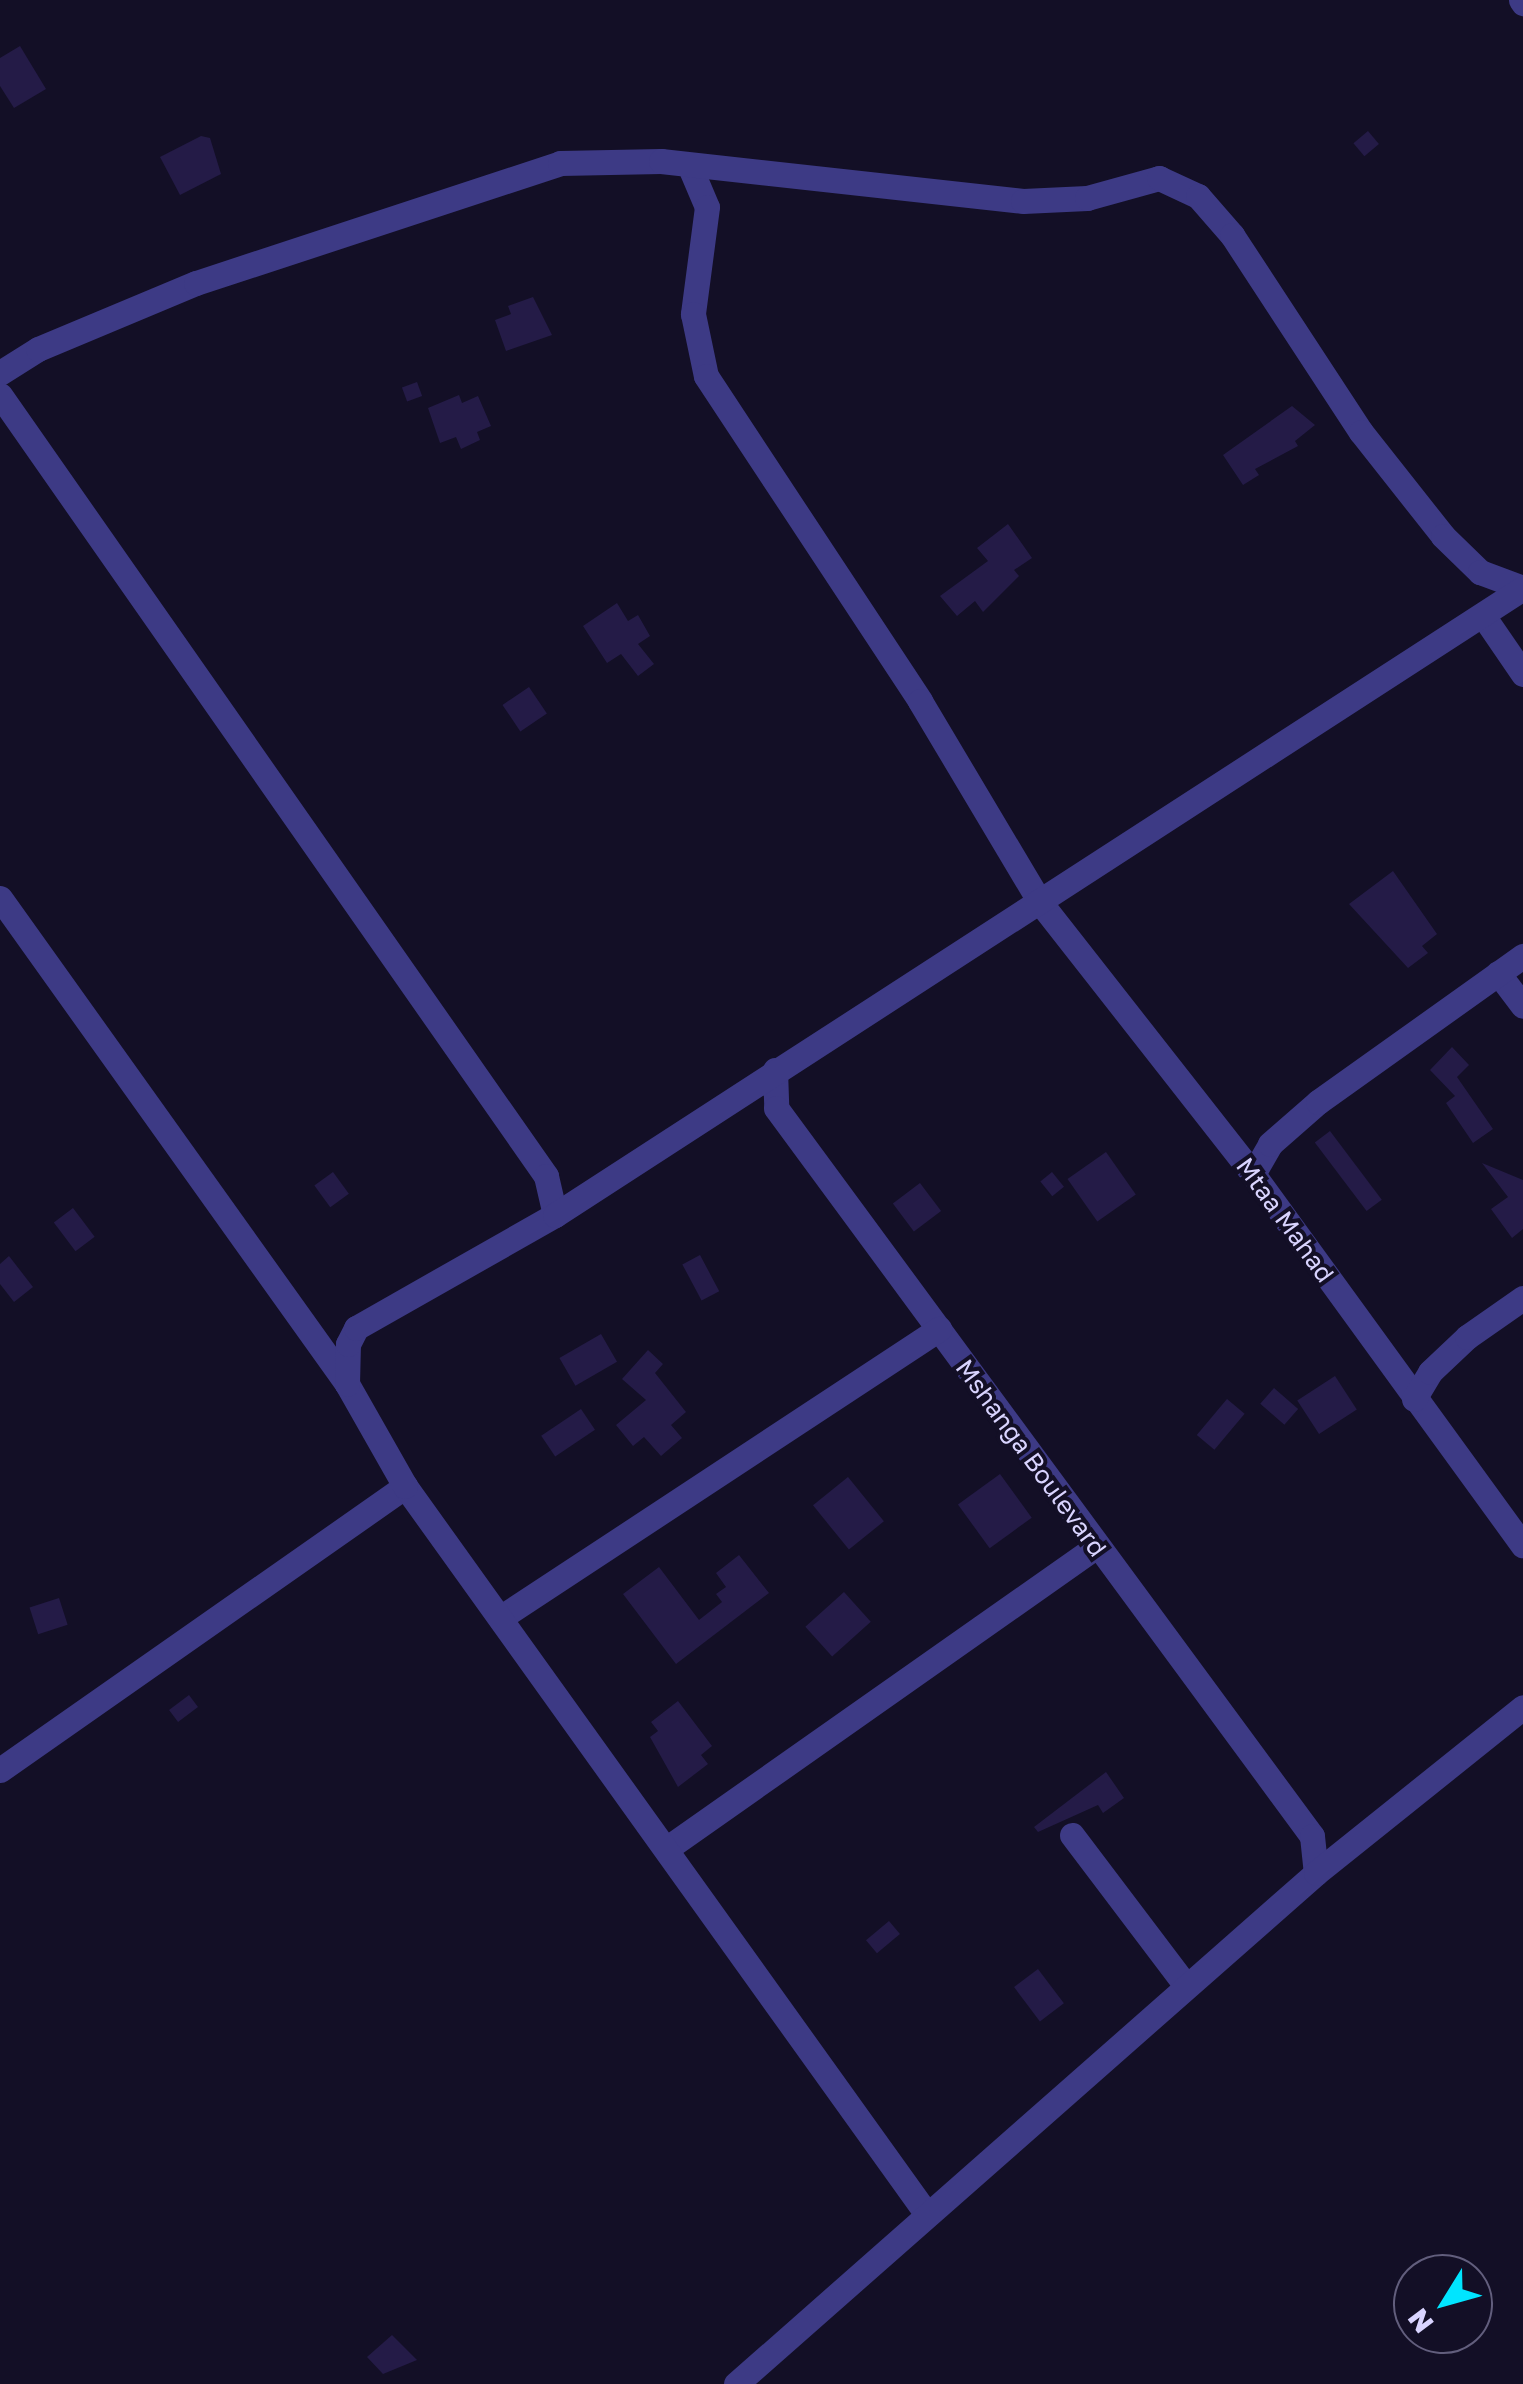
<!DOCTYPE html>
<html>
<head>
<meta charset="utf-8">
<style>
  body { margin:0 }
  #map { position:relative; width:1523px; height:2384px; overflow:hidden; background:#130f26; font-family:"Golos Text",sans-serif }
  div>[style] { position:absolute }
  .building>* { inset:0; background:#241b47; transform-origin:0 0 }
  .minor>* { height:25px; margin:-12.5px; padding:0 12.5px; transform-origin:12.5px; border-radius:12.5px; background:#3d3a85 }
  span { translate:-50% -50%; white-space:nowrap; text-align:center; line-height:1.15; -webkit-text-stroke:8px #130f26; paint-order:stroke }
  .street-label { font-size:25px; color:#d9d4ff }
  .north { position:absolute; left:1393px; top:2254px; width:100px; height:100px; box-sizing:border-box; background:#130f26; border:2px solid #625e7d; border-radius:50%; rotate:233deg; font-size:28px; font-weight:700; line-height:40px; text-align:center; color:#d9d4ff }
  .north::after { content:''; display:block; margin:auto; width:35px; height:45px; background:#00e5ff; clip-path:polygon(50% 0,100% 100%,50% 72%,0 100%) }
</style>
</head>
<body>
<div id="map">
  <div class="building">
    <i style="clip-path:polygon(20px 46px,46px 89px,14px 108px,0 86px,0 58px)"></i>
    <i style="left:1368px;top:131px;width:17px;height:19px;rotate:50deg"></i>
    <i style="clip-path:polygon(201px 136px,210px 138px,221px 174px,180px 195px,160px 157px)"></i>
    <i style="clip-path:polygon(533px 297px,552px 335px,506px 351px,495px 320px,511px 314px,508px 306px)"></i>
    <i style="left:417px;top:382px;width:15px;height:16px;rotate:70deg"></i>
    <i style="clip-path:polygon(459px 395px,462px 403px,478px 396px,491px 426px,477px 432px,480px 440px,461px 449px,456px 437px,440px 443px,428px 408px)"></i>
    <i style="clip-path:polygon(1292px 406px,1315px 425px,1295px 441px,1298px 446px,1255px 469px,1259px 475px,1243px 485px,1223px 455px)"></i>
    <i style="clip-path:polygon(1008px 524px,1032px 558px,1014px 570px,1019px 576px,983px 612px,975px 601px,957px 616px,940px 596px,988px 561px,977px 548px)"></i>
    <i style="clip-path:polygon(617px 603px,628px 621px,638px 615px,650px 636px,638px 644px,654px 664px,638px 676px,621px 654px,607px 663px,583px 626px)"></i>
    <i style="left:529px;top:687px;width:32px;height:32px;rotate:56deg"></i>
    <i style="clip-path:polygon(1393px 871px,1437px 934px,1422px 946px,1428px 953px,1408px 968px,1349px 904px)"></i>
    <i style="clip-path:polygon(1452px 1047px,1469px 1065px,1457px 1077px,1493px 1129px,1473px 1143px,1446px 1103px,1455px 1096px,1430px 1070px)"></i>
    <i style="left:1330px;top:1131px;width:86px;height:19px;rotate:53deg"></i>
    <i style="left:1106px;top:1152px;width:52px;height:47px;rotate:55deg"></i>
    <i style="clip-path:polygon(1482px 1163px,1523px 1180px,1523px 1229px,1512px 1238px,1491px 1209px,1508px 1197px)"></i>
    <i style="left:333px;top:1172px;width:27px;height:23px;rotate:54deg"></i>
    <i style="left:1052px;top:1172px;width:19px;height:15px;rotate:51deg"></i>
    <i style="left:920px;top:1183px;width:35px;height:34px;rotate:53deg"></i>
    <i style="left:73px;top:1208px;width:36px;height:24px;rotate:53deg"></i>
    <i style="left:700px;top:1255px;width:41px;height:20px;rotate:62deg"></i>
    <i style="clip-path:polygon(9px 1256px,33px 1287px,14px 1302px,0 1284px,0 1264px)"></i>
    <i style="left:601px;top:1334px;width:32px;height:48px;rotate:60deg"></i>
    <i style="clip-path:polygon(648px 1350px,663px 1364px,655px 1373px,686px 1412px,671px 1425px,682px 1438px,661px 1456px,644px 1437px,633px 1446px,616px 1425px,646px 1400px,622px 1379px)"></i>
    <i style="left:1335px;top:1376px;width:40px;height:45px;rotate:57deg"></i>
    <i style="left:1274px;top:1388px;width:32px;height:21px;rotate:41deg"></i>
    <i style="left:1227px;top:1399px;width:23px;height:47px;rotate:40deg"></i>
    <i style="left:581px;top:1409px;width:25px;height:48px;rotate:56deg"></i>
    <i style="left:1000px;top:1474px;width:54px;height:52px;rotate:54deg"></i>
    <i style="left:848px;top:1477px;width:57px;height:45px;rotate:51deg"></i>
    <i style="clip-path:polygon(739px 1555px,769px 1593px,676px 1664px,623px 1594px,659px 1567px,699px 1620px,722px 1602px,716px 1594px,726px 1587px,716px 1573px)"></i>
    <i style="left:844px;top:1592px;width:40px;height:52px;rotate:48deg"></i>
    <i style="left:59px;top:1598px;width:28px;height:31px;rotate:72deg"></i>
    <i style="left:189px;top:1695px;width:15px;height:25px;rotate:53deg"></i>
    <i style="clip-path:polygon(678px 1701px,712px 1746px,701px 1755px,708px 1764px,678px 1787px,650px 1737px,658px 1731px,651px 1722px)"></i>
    <i style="clip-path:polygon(1106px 1772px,1124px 1798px,1103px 1813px,1098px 1805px,1038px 1832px,1034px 1827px)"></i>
    <i style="left:889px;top:1921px;width:17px;height:30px;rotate:50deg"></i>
    <i style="left:1038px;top:1969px;width:43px;height:30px;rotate:53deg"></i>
    <i style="clip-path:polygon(392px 2335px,417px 2360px,383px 2374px,367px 2357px)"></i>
  </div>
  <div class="minor">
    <i style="left:1521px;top:0;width:4px;rotate:56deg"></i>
    <i style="left:690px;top:167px;width:43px;rotate:67deg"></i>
    <i style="left:707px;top:207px;width:108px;rotate:97.5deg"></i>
    <i style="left:693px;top:314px;width:63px;rotate:78.2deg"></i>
    <i style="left:706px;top:376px;width:389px;rotate:56.6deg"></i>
    <i style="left:920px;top:701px;width:233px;rotate:59.2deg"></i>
    <i style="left:1039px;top:901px;width:347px;rotate:51.9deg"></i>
    <i style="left:1253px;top:1174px;width:459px;rotate:54deg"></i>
    <i style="left:0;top:373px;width:45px;rotate:-32.3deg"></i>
    <i style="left:38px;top:349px;width:171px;rotate:-22.7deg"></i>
    <i style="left:196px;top:283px;width:383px;rotate:-18.2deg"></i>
    <i style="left:560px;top:163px;width:101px;rotate:-1.1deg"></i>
    <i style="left:661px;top:161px;width:364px;rotate:6.3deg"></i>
    <i style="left:1023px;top:201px;width:64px;rotate:-2.7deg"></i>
    <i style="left:1087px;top:198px;width:75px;rotate:-15.5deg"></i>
    <i style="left:1159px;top:178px;width:43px;rotate:24.8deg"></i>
    <i style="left:1198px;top:196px;width:52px;rotate:48.9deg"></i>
    <i style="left:1232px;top:235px;width:235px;rotate:56.8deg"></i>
    <i style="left:1361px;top:432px;width:132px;rotate:51.7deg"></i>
    <i style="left:1443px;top:536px;width:52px;rotate:44.2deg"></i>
    <i style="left:1480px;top:572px;width:46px;rotate:20.4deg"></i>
    <i style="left:0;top:395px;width:953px;rotate:55.04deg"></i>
    <i style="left:546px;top:1176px;width:40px;rotate:77deg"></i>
    <i style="left:1484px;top:617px;width:69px;rotate:55.6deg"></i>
    <i style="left:0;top:898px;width:597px;rotate:54.47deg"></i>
    <i style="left:1498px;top:973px;width:41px;rotate:52.9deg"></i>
    <i style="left:775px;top:1070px;width:38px;rotate:88deg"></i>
    <i style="left:776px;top:1108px;width:904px;rotate:53.64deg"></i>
    <i style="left:1312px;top:1836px;width:37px;rotate:84deg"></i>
    <i style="left:1253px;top:1174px;width:34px;rotate:-60deg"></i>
    <i style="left:1270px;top:1144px;width:64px;rotate:-41.2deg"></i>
    <i style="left:1318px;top:1102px;width:252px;rotate:-35.5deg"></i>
    <i style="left:1414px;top:1399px;width:31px;rotate:-59deg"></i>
    <i style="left:1430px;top:1372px;width:51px;rotate:-43.4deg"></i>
    <i style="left:1467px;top:1337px;width:68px;rotate:-34.9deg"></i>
    <i style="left:500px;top:1618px;width:526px;rotate:-33.36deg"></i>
    <i style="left:0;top:1770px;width:495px;rotate:-35deg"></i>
    <i style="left:1072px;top:1835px;width:189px;rotate:52.9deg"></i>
    <i style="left:666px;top:1849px;width:523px;rotate:-35.12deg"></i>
    <i style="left:926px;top:2213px;width:894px;rotate:-125.63deg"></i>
    <i style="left:405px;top:1486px;width:117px;rotate:-119.6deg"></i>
    <i style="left:347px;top:1384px;width:40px;rotate:-88.6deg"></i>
    <i style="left:348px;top:1344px;width:18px;rotate:-63deg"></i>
    <i style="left:356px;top:1328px;width:229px;rotate:-29.6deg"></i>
    <i style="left:555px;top:1215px;width:1153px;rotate:-32.93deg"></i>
    <i style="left:736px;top:2384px;width:773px;rotate:-41.38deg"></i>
    <i style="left:1316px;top:1873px;width:265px;rotate:-38.7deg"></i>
  </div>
  <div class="street-label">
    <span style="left:1285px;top:1220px;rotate:54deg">Mtaa Mahad</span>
    <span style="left:1031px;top:1458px;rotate:54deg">Mshanga Boulevard</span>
  </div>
  <div class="north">N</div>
</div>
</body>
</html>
